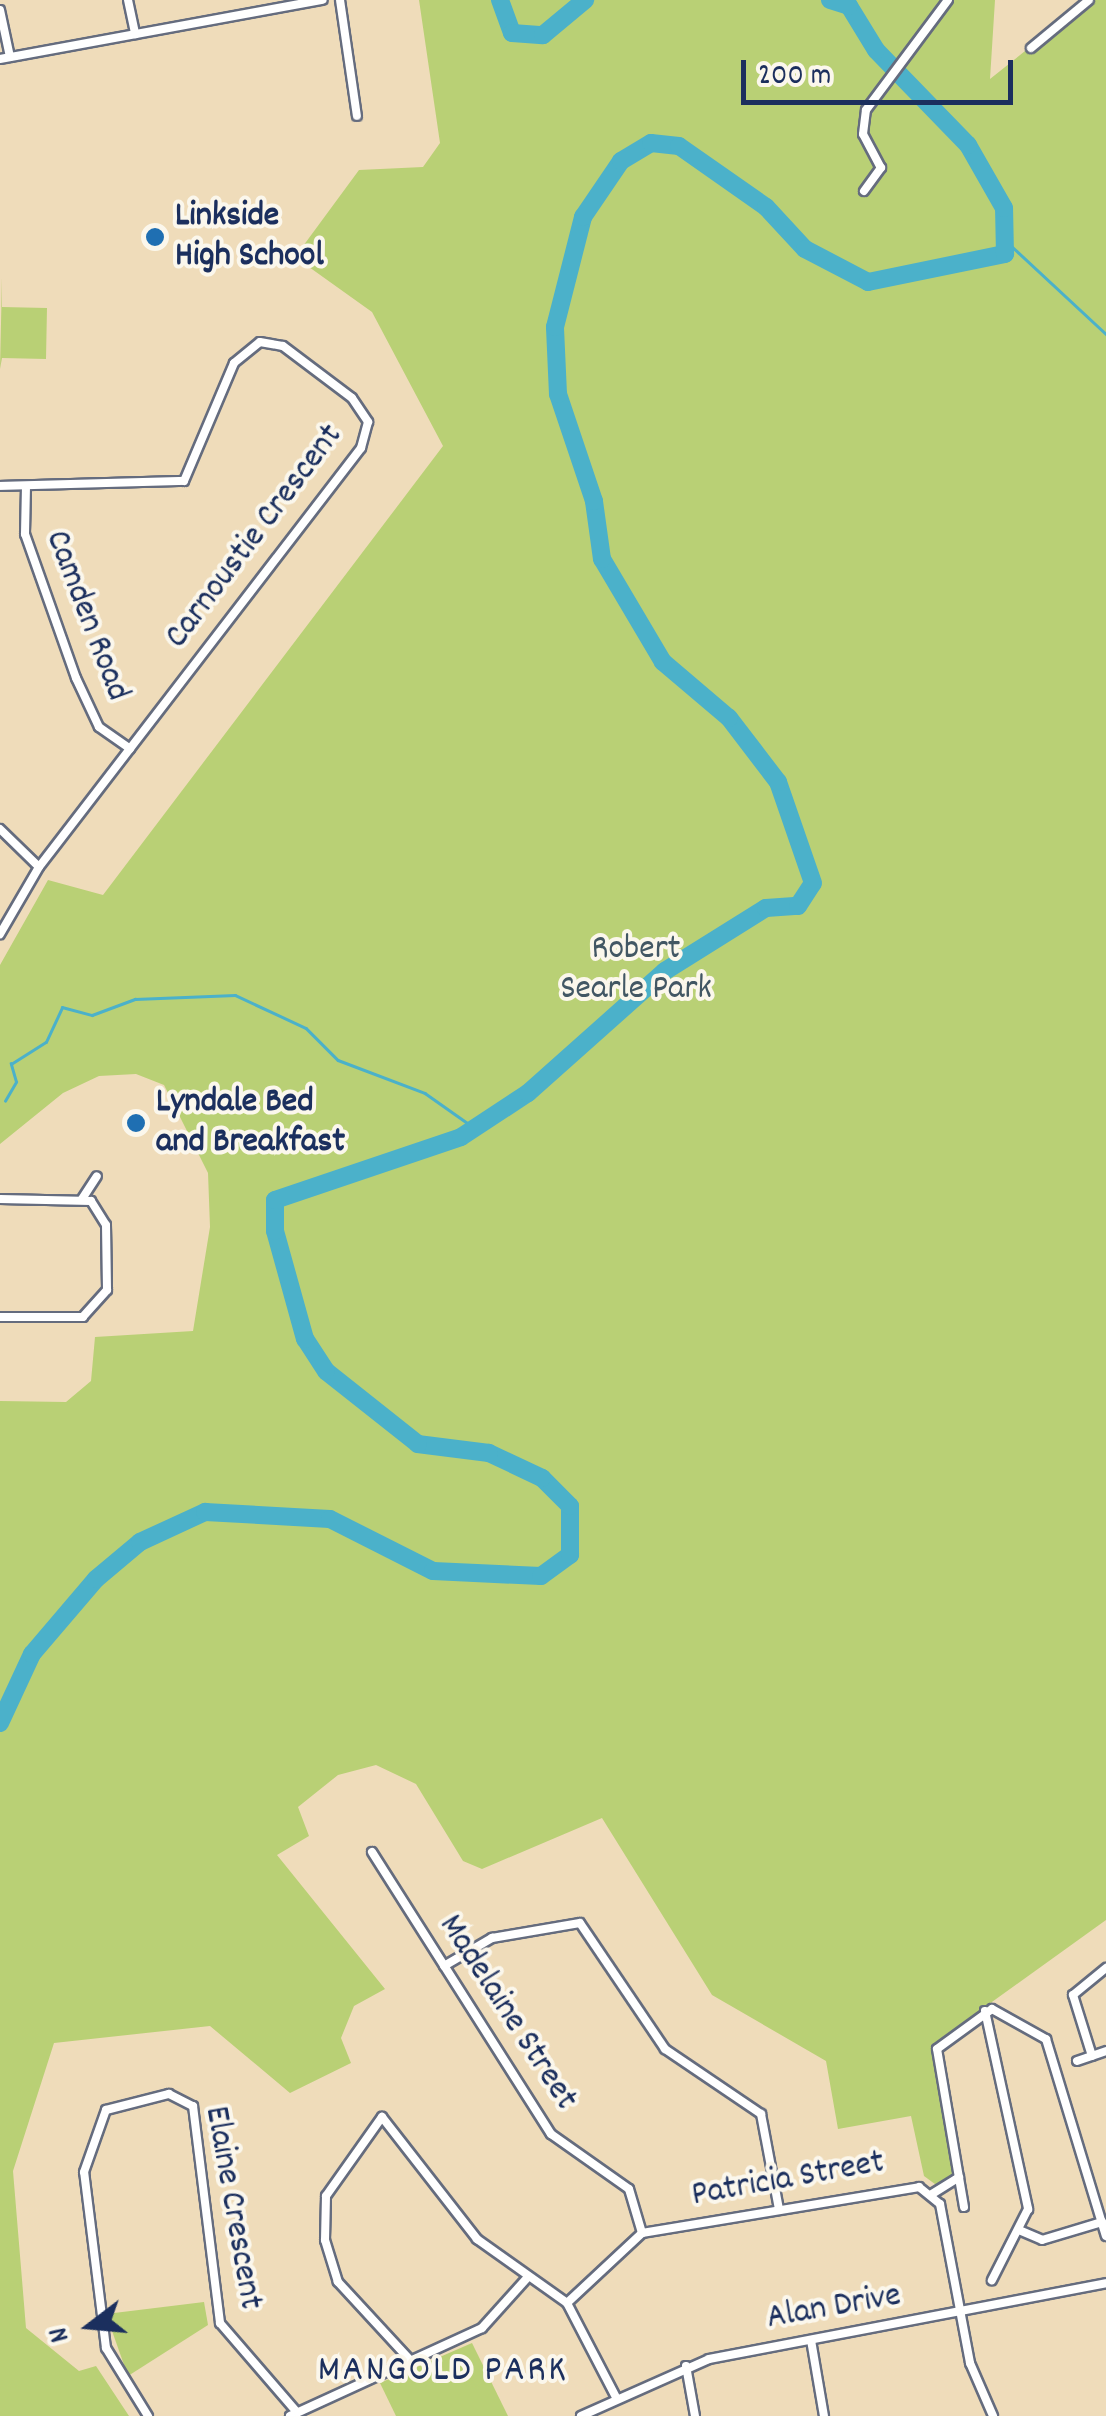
<!DOCTYPE html>
<html>
<head>
<meta charset="utf-8">
<style>
  body { margin:0 }
  #map { position:relative; width:1106px; height:2416px; overflow:hidden; background:#efdcba; font-family:Dekko,sans-serif }
  div>[style] { position:absolute }
  .green>* { inset:0; background:#b9d075 }
  .stream>* { height:2.5px; margin:-1.25px; padding:0 1.25px; transform-origin:1.25px; border-radius:1.25px; background:#4bb1ca }
  .river>* { height:18px; margin:-9px; padding:0 9px; transform-origin:9px; border-radius:9px; background:#4bb1ca }
  .roads { filter:drop-shadow(2px 0 #656c7e) drop-shadow(-2px 0 #656c7e) drop-shadow(0 2px #656c7e) drop-shadow(0 -2px #656c7e) }
  .minor>* { height:8px; margin:-4px; padding:0 4px; transform-origin:4px; border-radius:4px; background:#fff }
  .dots>* { width:28px; height:28px; translate:-50% -50%; box-sizing:border-box; border:5px solid #fbf7ec; border-radius:50% }
  span { translate:-50% -50%; white-space:nowrap; text-align:center; line-height:1.15; -webkit-text-stroke:8px #fbf7ec; paint-order:stroke }
  .poi-label { font-size:35px; color:#1b2f5e; font-weight:700 }
  .left { translate:0 -50%; text-align:left }
  .street-label { font-size:35px; color:#1b2f5e }
  .park-label { font-size:35px; color:#425764 }
  .neighbourhood-label { font-size:38px; color:#1b2f5e; letter-spacing:2.5px }
  .north { position:absolute; left:40px; top:2276px; width:100px; height:100px; -webkit-text-stroke:8px #fbf7ec; paint-order:stroke; rotate:254deg; font-size:28px; font-weight:700; line-height:40px; text-align:center; color:#1b2f5e }
  .north::after { content:''; display:block; margin:auto; width:35px; height:45px; background:#1b2f5e; clip-path:polygon(50% 0,100% 100%,50% 72%,0 100%) }
  .scale { position:absolute; left:741px; top:60px; width:272px; height:45px; box-sizing:border-box; border:5px solid #1b2f5e; border-top:0; padding-left:12px; font-size:30px; line-height:35px; white-space:nowrap; color:#1b2f5e; -webkit-text-stroke:8px #fbf7ec; paint-order:stroke }
</style>
</head>
<body>
<div id="map">
  <div class="green">
    <i style="clip-path:polygon(419px 0,995px 0,990px 79px,1089px 0,1106px 0,1106px 1920px,932px 2045px,954px 2174px,939px 2187px,924px 2176px,911px 2116px,838px 2129px,826px 2061px,712px 1995px,602px 1818px,482px 1869px,463px 1861px,416px 1784px,376px 1765px,338px 1775px,298px 1807px,309px 1836px,277px 1855px,385px 1989px,354px 2006px,341px 2038px,351px 2063px,290px 2093px,210px 2026px,54px 2043px,13px 2171px,26px 2328px,79px 2371px,96px 2366px,129px 2416px,0 2416px,0 1401px,66px 1402px,91px 1381px,95px 1337px,193px 1331px,210px 1227px,208px 1173px,164px 1085px,136px 1074px,99px 1076px,63px 1093px,0 1144px,0 965px,48px 880px,103px 895px,443px 446px,372px 312px,295px 257px,359px 170px,423px 167px,440px 143px)"></i>
    <i style="clip-path:polygon(2px 277px,2px 307px,47px 308px,46px 359px,2px 358px,0 369px)"></i>
    <i style="clip-path:polygon(204px 2302px,208px 2325px,128px 2376px,106px 2314px)"></i>
    <i style="clip-path:polygon(472px 2343px,508px 2416px,396px 2416px,380px 2383px)"></i>
  </div>
  <div class="stream">
    <i style="left:1005px;top:240px;width:138px;rotate:42.9deg"></i>
    <i style="left:5px;top:1101px;width:22px;rotate:-60deg"></i>
    <i style="left:16px;top:1082px;width:19px;rotate:-106deg"></i>
    <i style="left:11px;top:1064px;width:41px;rotate:-32.2deg"></i>
    <i style="left:46px;top:1042px;width:38px;rotate:-65deg"></i>
    <i style="left:62px;top:1007px;width:31px;rotate:15deg"></i>
    <i style="left:92px;top:1015px;width:46px;rotate:-20.4deg"></i>
    <i style="left:135px;top:999px;width:100px;rotate:-2.3deg"></i>
    <i style="left:235px;top:995px;width:78px;rotate:24.9deg"></i>
    <i style="left:306px;top:1028px;width:45px;rotate:45deg"></i>
    <i style="left:338px;top:1060px;width:93px;rotate:20.8deg"></i>
    <i style="left:425px;top:1093px;width:59px;rotate:35.3deg"></i>
  </div>
  <div class="river">
    <i style="left:500px;top:0;width:35px;rotate:70deg"></i>
    <i style="left:512px;top:33px;width:31px;rotate:4deg"></i>
    <i style="left:543px;top:35px;width:55px;rotate:-39.8deg"></i>
    <i style="left:0;top:1723px;width:76px;rotate:-65.1deg"></i>
    <i style="left:32px;top:1654px;width:99px;rotate:-49.5deg"></i>
    <i style="left:96px;top:1579px;width:57px;rotate:-40.1deg"></i>
    <i style="left:140px;top:1542px;width:72px;rotate:-24.8deg"></i>
    <i style="left:205px;top:1512px;width:125px;rotate:3.2deg"></i>
    <i style="left:330px;top:1519px;width:115px;rotate:26.8deg"></i>
    <i style="left:433px;top:1571px;width:108px;rotate:2.7deg"></i>
    <i style="left:541px;top:1576px;width:36px;rotate:-36deg"></i>
    <i style="left:570px;top:1555px;width:49px;rotate:-90deg"></i>
    <i style="left:570px;top:1506px;width:40px;rotate:-135deg"></i>
    <i style="left:542px;top:1478px;width:59px;rotate:-154.7deg"></i>
    <i style="left:489px;top:1453px;width:72px;rotate:-172.8deg"></i>
    <i style="left:418px;top:1444px;width:117px;rotate:-141.6deg"></i>
    <i style="left:326px;top:1371px;width:38px;rotate:-123deg"></i>
    <i style="left:305px;top:1339px;width:112px;rotate:-105.5deg"></i>
    <i style="left:275px;top:1231px;width:31px;rotate:-90deg"></i>
    <i style="left:275px;top:1200px;width:196px;rotate:-18.7deg"></i>
    <i style="left:461px;top:1137px;width:80px;rotate:-33.3deg"></i>
    <i style="left:528px;top:1093px;width:183px;rotate:-41.7deg"></i>
    <i style="left:665px;top:971px;width:119px;rotate:-32deg"></i>
    <i style="left:766px;top:908px;width:32px;rotate:-4deg"></i>
    <i style="left:798px;top:906px;width:27px;rotate:-57deg"></i>
    <i style="left:813px;top:883px;width:107px;rotate:-109.1deg"></i>
    <i style="left:778px;top:782px;width:81px;rotate:-127.4deg"></i>
    <i style="left:729px;top:718px;width:87px;rotate:-139.7deg"></i>
    <i style="left:663px;top:662px;width:120px;rotate:-120.6deg"></i>
    <i style="left:602px;top:559px;width:59px;rotate:-97.9deg"></i>
    <i style="left:594px;top:501px;width:113px;rotate:-108.6deg"></i>
    <i style="left:558px;top:394px;width:67px;rotate:-92.6deg"></i>
    <i style="left:555px;top:327px;width:114px;rotate:-75.7deg"></i>
    <i style="left:583px;top:217px;width:68px;rotate:-55.8deg"></i>
    <i style="left:621px;top:161px;width:35px;rotate:-31deg"></i>
    <i style="left:651px;top:143px;width:28px;rotate:6deg"></i>
    <i style="left:679px;top:146px;width:106px;rotate:35deg"></i>
    <i style="left:766px;top:207px;width:57px;rotate:47.1deg"></i>
    <i style="left:805px;top:249px;width:71px;rotate:27.6deg"></i>
    <i style="left:868px;top:282px;width:140px;rotate:-11.6deg"></i>
    <i style="left:1005px;top:254px;width:46px;rotate:-91.2deg"></i>
    <i style="left:1004px;top:208px;width:73px;rotate:-119.7deg"></i>
    <i style="left:968px;top:145px;width:132px;rotate:-134.1deg"></i>
    <i style="left:876px;top:50px;width:52px;rotate:-121.5deg"></i>
    <i style="left:849px;top:6px;width:20px;rotate:-162deg"></i>
  </div>
  <div class="roads">
    <div class="minor">
      <i style="left:128px;top:0;width:35px;rotate:78deg"></i>
      <i style="left:340px;top:0;width:117px;rotate:81.7deg"></i>
      <i style="left:0;top:10px;width:48px;rotate:78deg"></i>
      <i style="left:1031px;top:48px;width:75px;rotate:-39.6deg"></i>
      <i style="left:0;top:59px;width:328px;rotate:-10.4deg"></i>
      <i style="left:864px;top:191px;width:29px;rotate:-54deg"></i>
      <i style="left:881px;top:168px;width:38px;rotate:-118deg"></i>
      <i style="left:863px;top:134px;width:24px;rotate:-83deg"></i>
      <i style="left:866px;top:110px;width:137px;rotate:-53.3deg"></i>
      <i style="left:0;top:486px;width:184px;rotate:-1.6deg"></i>
      <i style="left:184px;top:481px;width:128px;rotate:-67deg"></i>
      <i style="left:234px;top:363px;width:33px;rotate:-39deg"></i>
      <i style="left:260px;top:342px;width:23px;rotate:10deg"></i>
      <i style="left:283px;top:346px;width:86px;rotate:37deg"></i>
      <i style="left:352px;top:398px;width:29px;rotate:56deg"></i>
      <i style="left:368px;top:422px;width:27px;rotate:105deg"></i>
      <i style="left:361px;top:448px;width:528px;rotate:127.54deg"></i>
      <i style="left:39px;top:867px;width:78px;rotate:120.2deg"></i>
      <i style="left:26px;top:486px;width:48px;rotate:91.2deg"></i>
      <i style="left:25px;top:534px;width:153px;rotate:70.5deg"></i>
      <i style="left:76px;top:678px;width:54px;rotate:64.9deg"></i>
      <i style="left:99px;top:727px;width:38px;rotate:35deg"></i>
      <i style="left:0;top:829px;width:54px;rotate:44.3deg"></i>
      <i style="left:0;top:1199px;width:91px;rotate:1.3deg"></i>
      <i style="left:91px;top:1201px;width:28px;rotate:58deg"></i>
      <i style="left:106px;top:1225px;width:65px;rotate:89.1deg"></i>
      <i style="left:107px;top:1290px;width:36px;rotate:132deg"></i>
      <i style="left:83px;top:1317px;width:83px;rotate:180deg"></i>
      <i style="left:82px;top:1199px;width:27px;rotate:-57deg"></i>
      <i style="left:372px;top:1852px;width:334px;rotate:57.6deg"></i>
      <i style="left:551px;top:2134px;width:95px;rotate:35.2deg"></i>
      <i style="left:629px;top:2189px;width:46px;rotate:73.5deg"></i>
      <i style="left:444px;top:1966px;width:56px;rotate:-30.3deg"></i>
      <i style="left:492px;top:1938px;width:89px;rotate:-9.7deg"></i>
      <i style="left:580px;top:1923px;width:152px;rotate:56deg"></i>
      <i style="left:665px;top:2049px;width:116px;rotate:34.1deg"></i>
      <i style="left:761px;top:2114px;width:97px;rotate:79.3deg"></i>
      <i style="left:985px;top:2011px;width:203px;rotate:77.7deg"></i>
      <i style="left:1028px;top:2209px;width:80px;rotate:116.9deg"></i>
      <i style="left:1092px;top:2056px;width:64px;rotate:-107.3deg"></i>
      <i style="left:1073px;top:1995px;width:43px;rotate:-39.3deg"></i>
      <i style="left:1077px;top:2061px;width:31px;rotate:-19deg"></i>
      <i style="left:932px;top:2194px;width:32px;rotate:-32deg"></i>
      <i style="left:964px;top:2207px;width:160px;rotate:-99.7deg"></i>
      <i style="left:937px;top:2049px;width:68px;rotate:-36deg"></i>
      <i style="left:992px;top:2009px;width:62px;rotate:29.1deg"></i>
      <i style="left:1046px;top:2039px;width:206px;rotate:73.1deg"></i>
      <i style="left:1019px;top:2230px;width:25px;rotate:23deg"></i>
      <i style="left:1042px;top:2240px;width:63px;rotate:-16.7deg"></i>
      <i style="left:567px;top:2303px;width:103px;rotate:-43deg"></i>
      <i style="left:642px;top:2233px;width:281px;rotate:-9.4deg"></i>
      <i style="left:919px;top:2187px;width:27px;rotate:39deg"></i>
      <i style="left:940px;top:2204px;width:162px;rotate:79.3deg"></i>
      <i style="left:970px;top:2363px;width:58px;rotate:66.5deg"></i>
      <i style="left:811px;top:2340px;width:77px;rotate:80.3deg"></i>
      <i style="left:411px;top:2361px;width:108px;rotate:-132.7deg"></i>
      <i style="left:338px;top:2282px;width:44px;rotate:-107.2deg"></i>
      <i style="left:325px;top:2240px;width:44px;rotate:-88.7deg"></i>
      <i style="left:326px;top:2196px;width:97px;rotate:-54.7deg"></i>
      <i style="left:382px;top:2117px;width:155px;rotate:52.1deg"></i>
      <i style="left:477px;top:2239px;width:110px;rotate:35.4deg"></i>
      <i style="left:567px;top:2303px;width:108px;rotate:62.5deg"></i>
      <i style="left:686px;top:2366px;width:51px;rotate:79.8deg"></i>
      <i style="left:148px;top:2416px;width:80px;rotate:-121.7deg"></i>
      <i style="left:106px;top:2348px;width:177px;rotate:-97.1deg"></i>
      <i style="left:84px;top:2172px;width:66px;rotate:-70.5deg"></i>
      <i style="left:106px;top:2110px;width:65px;rotate:-14.3deg"></i>
      <i style="left:169px;top:2094px;width:27px;rotate:27deg"></i>
      <i style="left:193px;top:2106px;width:219px;rotate:82.9deg"></i>
      <i style="left:220px;top:2323px;width:115px;rotate:49.2deg"></i>
      <i style="left:290px;top:2416px;width:211px;rotate:-24.6deg"></i>
      <i style="left:482px;top:2328px;width:69px;rotate:-48deg"></i>
      <i style="left:581px;top:2416px;width:140px;rotate:-24deg"></i>
      <i style="left:709px;top:2359px;width:404px;rotate:-10.8deg"></i>
    </div>
  </div>
  <div class="dots">
    <i style="left:155px;top:237px;background:#1f6fb2"></i>
    <i style="left:136px;top:1123px;background:#1f6fb2"></i>
  </div>
  <div class="poi-label">
    <span class="left" style="left:175px;top:237px">Linkside<br>High School</span>
    <span class="left" style="left:156px;top:1123px">Lyndale Bed<br>and Breakfast</span>
  </div>
  <div class="street-label">
    <span style="left:255px;top:537px;rotate:-53deg">Carnoustie Crescent</span>
    <span style="left:86px;top:616px;rotate:69deg">Camden Road</span>
    <span style="left:507px;top:2013px;rotate:57deg">Madelaine Street</span>
    <span style="left:788px;top:2180px;rotate:-10deg">Patricia Street</span>
    <span style="left:232px;top:2208px;rotate:80deg">Elaine Crescent</span>
    <span style="left:834px;top:2308px;rotate:-10deg">Alan Drive</span>
  </div>
  <div class="park-label">
    <span style="left:636px;top:970px">Robert<br>Searle Park</span>
  </div>
  <div class="neighbourhood-label">
    <span style="left:443px;top:2372px">MANGOLD PARK</span>
  </div>
  <div class="north">N</div>
  <div class="scale">200 m</div>
</div>
</body>
</html>
